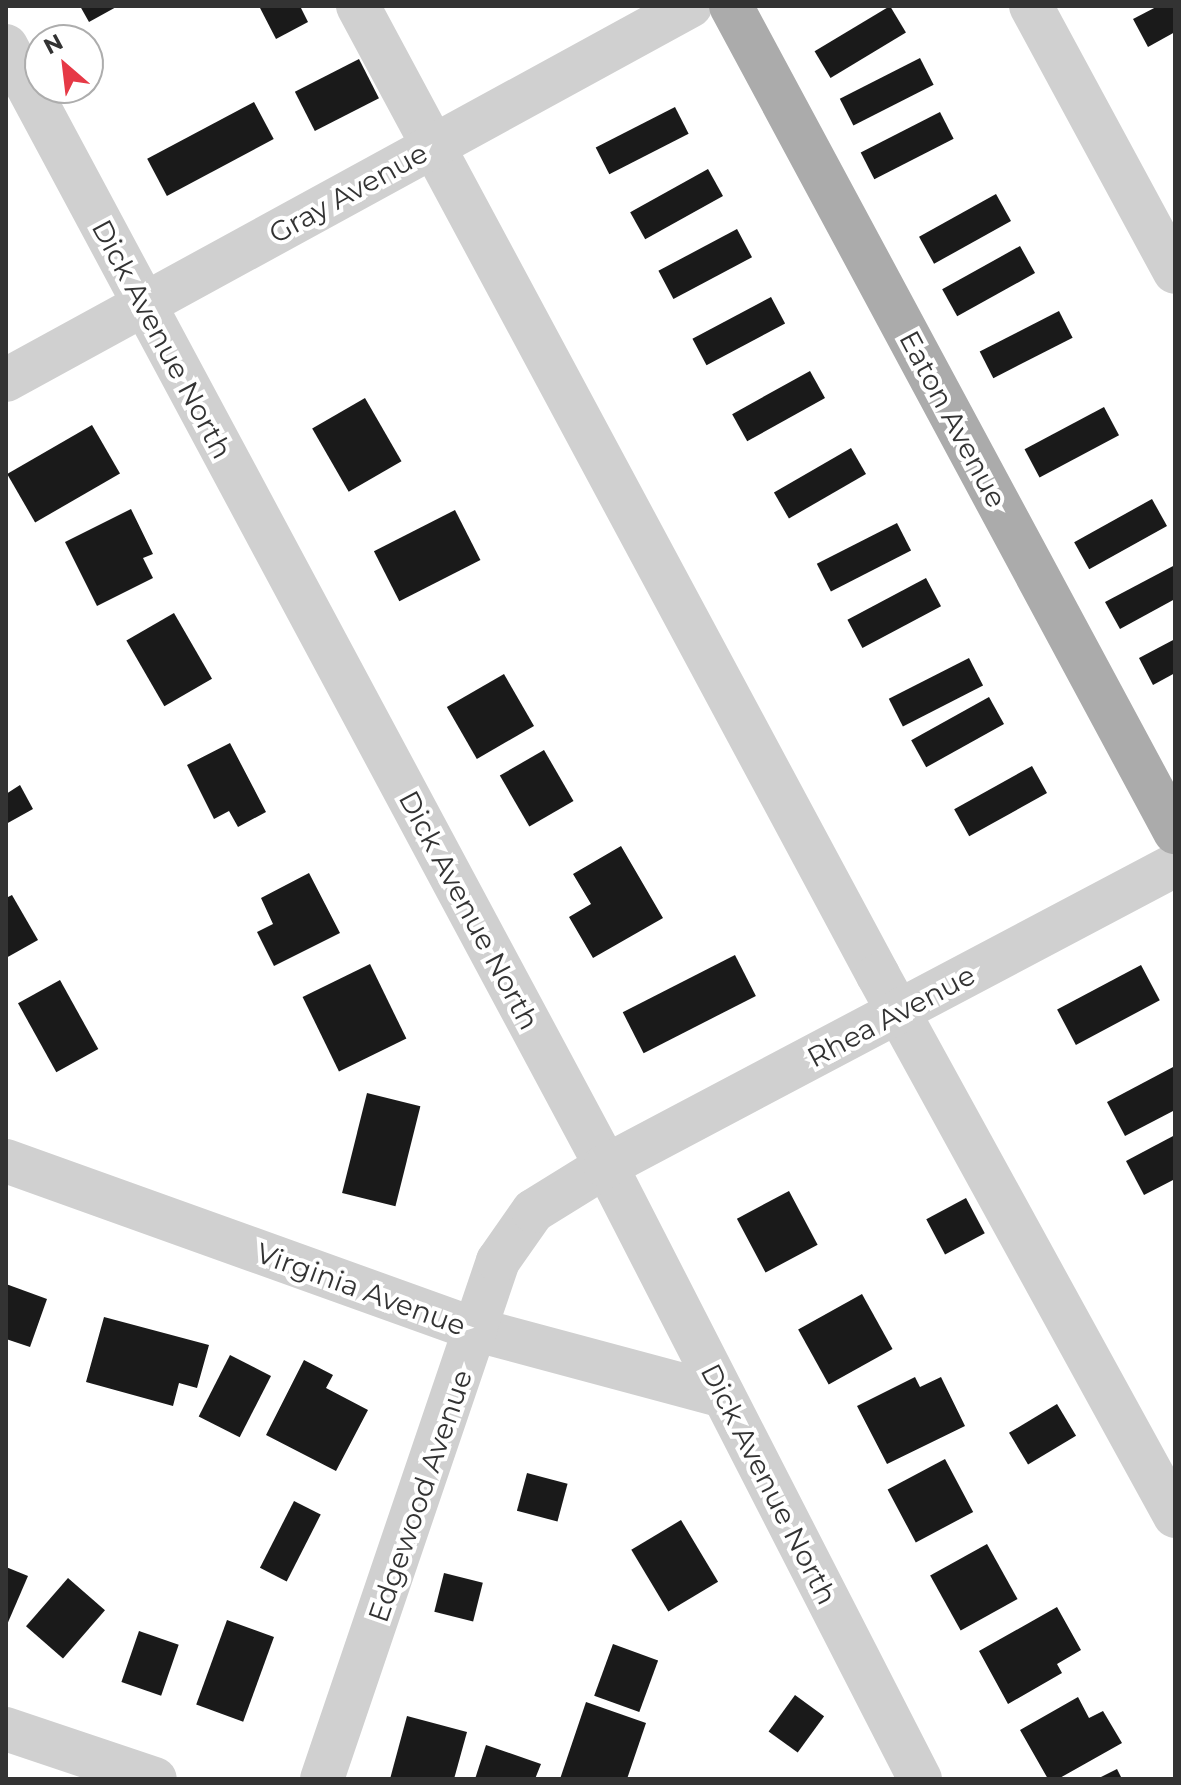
<!DOCTYPE html>
<html>
<head>
<meta charset="utf-8">
<style>
  body { margin:0 }
  #map { position:relative; width:1181px; height:1785px; overflow:hidden; background:#fff; font-family:Montserrat,sans-serif }
  div>[style] { position:absolute }
  .building>* { inset:0; background:#1a1a1a; transform-origin:0 0 }
  .minor>* { height:44px; margin:-22px; padding:0 22px; transform-origin:22px; border-radius:22px; background:#d0d0d0 }
  .major>* { height:44px; margin:-22px; padding:0 22px; transform-origin:22px; border-radius:22px; background:#ababab }
  span { translate:-50% -50%; white-space:nowrap; text-align:center; line-height:1.15; -webkit-text-stroke:8px #fff; paint-order:stroke }
  .street-label { font-size:28px; color:#333 }
  .frame { position:absolute; inset:0; border:8px solid #333; pointer-events:none }
  .north { position:absolute; left:24px; top:24px; width:80px; height:80px; box-sizing:border-box; background:#fff; border:2px solid #adadad; border-radius:50%; rotate:332deg; font-size:22px; font-weight:700; line-height:32px; text-align:center; color:#333 }
  .north::after { content:''; display:block; margin:auto; width:28px; height:36px; background:#e63946; clip-path:polygon(50% 0,100% 100%,50% 72%,0 100%) }
</style>
</head>
<body>
<div id="map">
  <div class="building">
    <i style="clip-path:polygon(80px 6px,118px 6px,89px 22px)"></i>
    <i style="clip-path:polygon(259px 6px,300px 6px,308px 22px,276px 39px)"></i>
    <i style="left:890px;top:6px;width:31px;height:88px;rotate:59deg"></i>
    <i style="clip-path:polygon(1158px 6px,1175px 6px,1175px 32px,1148px 47px,1133px 19px)"></i>
    <i style="left:920px;top:58px;width:30px;height:90px;rotate:63deg"></i>
    <i style="left:359px;top:59px;width:44px;height:72px;rotate:63deg"></i>
    <i style="left:254px;top:102px;width:42px;height:121px;rotate:62deg"></i>
    <i style="left:675px;top:107px;width:30px;height:89px;rotate:63deg"></i>
    <i style="left:940px;top:112px;width:30px;height:89px;rotate:63deg"></i>
    <i style="left:708px;top:169px;width:31px;height:89px;rotate:61deg"></i>
    <i style="left:996px;top:194px;width:31px;height:88px;rotate:61deg"></i>
    <i style="left:737px;top:229px;width:32px;height:89px;rotate:62deg"></i>
    <i style="left:1020px;top:246px;width:31px;height:89px;rotate:61deg"></i>
    <i style="left:771px;top:297px;width:30px;height:89px;rotate:62deg"></i>
    <i style="left:1059px;top:311px;width:30px;height:89px;rotate:63deg"></i>
    <i style="left:810px;top:371px;width:31px;height:89px;rotate:61deg"></i>
    <i style="left:365px;top:398px;width:73px;height:61px;rotate:60deg"></i>
    <i style="left:1104px;top:407px;width:32px;height:90px;rotate:62deg"></i>
    <i style="left:92px;top:425px;width:56px;height:98px;rotate:60deg"></i>
    <i style="left:851px;top:448px;width:30px;height:89px;rotate:60deg"></i>
    <i style="left:1152px;top:499px;width:31px;height:89px;rotate:61deg"></i>
    <i style="clip-path:polygon(131px 509px,153px 554px,143px 558px,153px 578px,97px 606px,65px 542px)"></i>
    <i style="left:455px;top:510px;width:56px;height:91px;rotate:63deg"></i>
    <i style="left:897px;top:523px;width:31px;height:90px;rotate:63deg"></i>
    <i style="clip-path:polygon(1175px 565px,1175px 599px,1120px 629px,1105px 602px)"></i>
    <i style="left:926px;top:578px;width:32px;height:89px;rotate:62deg"></i>
    <i style="left:174px;top:613px;width:76px;height:55px;rotate:60deg"></i>
    <i style="clip-path:polygon(1175px 639px,1175px 673px,1153px 685px,1139px 658px)"></i>
    <i style="left:969px;top:658px;width:31px;height:90px;rotate:63deg"></i>
    <i style="left:504px;top:674px;width:60px;height:66px;rotate:60deg"></i>
    <i style="left:989px;top:697px;width:31px;height:89px;rotate:61deg"></i>
    <i style="clip-path:polygon(230px 743px,266px 812px,238px 827px,229px 811px,214px 819px,187px 765px)"></i>
    <i style="left:544px;top:750px;width:59px;height:51px;rotate:60deg"></i>
    <i style="left:1032px;top:766px;width:31px;height:89px;rotate:61deg"></i>
    <i style="clip-path:polygon(20px 785px,33px 809px,6px 824px,6px 794px)"></i>
    <i style="clip-path:polygon(621px 846px,663px 918px,593px 958px,569px 917px,591px 904px,573px 874px)"></i>
    <i style="clip-path:polygon(309px 873px,340px 933px,274px 966px,257px 932px,273px 924px,261px 898px)"></i>
    <i style="clip-path:polygon(12px 895px,38px 940px,6px 958px,6px 898px)"></i>
    <i style="left:735px;top:955px;width:46px;height:126px;rotate:63deg"></i>
    <i style="left:370px;top:964px;width:83px;height:75px;rotate:64deg"></i>
    <i style="left:1141px;top:965px;width:40px;height:95px;rotate:62deg"></i>
    <i style="left:60px;top:980px;width:79px;height:48px;rotate:61deg"></i>
    <i style="clip-path:polygon(1175px 1066px,1175px 1110px,1125px 1136px,1107px 1102px)"></i>
    <i style="left:367px;top:1093px;width:55px;height:103px;rotate:14deg"></i>
    <i style="clip-path:polygon(1175px 1135px,1175px 1179px,1144px 1195px,1126px 1161px)"></i>
    <i style="left:789px;top:1191px;width:61px;height:59px;rotate:62deg"></i>
    <i style="left:966px;top:1198px;width:40px;height:45px;rotate:62deg"></i>
    <i style="clip-path:polygon(6px 1284px,47px 1299px,30px 1347px,6px 1339px)"></i>
    <i style="left:862px;top:1294px;width:63px;height:73px;rotate:61deg"></i>
    <i style="clip-path:polygon(104px 1317px,209px 1345px,197px 1388px,179px 1383px,173px 1406px,86px 1382px)"></i>
    <i style="left:230px;top:1355px;width:46px;height:69px;rotate:27deg"></i>
    <i style="clip-path:polygon(304px 1360px,333px 1375px,326px 1388px,368px 1410px,336px 1471px,266px 1435px)"></i>
    <i style="clip-path:polygon(915px 1377px,920px 1387px,941px 1377px,965px 1426px,887px 1464px,857px 1406px)"></i>
    <i style="left:1057px;top:1404px;width:37px;height:56px;rotate:59deg"></i>
    <i style="left:945px;top:1459px;width:60px;height:65px;rotate:62deg"></i>
    <i style="left:527px;top:1473px;width:42px;height:39px;rotate:15deg"></i>
    <i style="left:294px;top:1501px;width:30px;height:75px;rotate:27deg"></i>
    <i style="left:681px;top:1520px;width:72px;height:58px;rotate:59deg"></i>
    <i style="left:987px;top:1544px;width:63px;height:65px;rotate:61deg"></i>
    <i style="clip-path:polygon(6px 1567px,28px 1576px,6px 1627px)"></i>
    <i style="left:444px;top:1573px;width:40px;height:40px;rotate:14deg"></i>
    <i style="left:68px;top:1578px;width:49px;height:64px;rotate:41deg"></i>
    <i style="clip-path:polygon(1057px 1607px,1081px 1650px,1057px 1664px,1062px 1673px,1008px 1704px,979px 1651px)"></i>
    <i style="left:227px;top:1620px;width:50px;height:90px;rotate:20deg"></i>
    <i style="left:139px;top:1631px;width:42px;height:54px;rotate:19deg"></i>
    <i style="left:613px;top:1644px;width:48px;height:55px;rotate:20deg"></i>
    <i style="left:795px;top:1695px;width:36px;height:45px;rotate:36deg"></i>
    <i style="clip-path:polygon(1078px 1697px,1089px 1718px,1103px 1711px,1122px 1743px,1058px 1779px,1048px 1779px,1020px 1730px)"></i>
    <i style="clip-path:polygon(586px 1702px,646px 1723px,627px 1779px,560px 1779px)"></i>
    <i style="clip-path:polygon(407px 1716px,467px 1732px,454px 1779px,390px 1779px)"></i>
    <i style="clip-path:polygon(486px 1745px,541px 1764px,535px 1779px,475px 1779px)"></i>
    <i style="clip-path:polygon(1117px 1769px,1122px 1779px,1097px 1779px)"></i>
  </div>
  <div class="minor">
    <i style="left:358px;top:6px;width:1100px;rotate:61.78deg"></i>
    <i style="left:878px;top:975px;width:617px;rotate:61.23deg"></i>
    <i style="left:1031px;top:6px;width:302px;rotate:61.6deg"></i>
    <i style="left:6px;top:46px;width:1271px;rotate:61.82deg"></i>
    <i style="left:606px;top:1166px;width:689px;rotate:62.88deg"></i>
    <i style="left:6px;top:380px;width:780px;rotate:-28.67deg"></i>
    <i style="left:6px;top:1161px;width:500px;rotate:19.74deg"></i>
    <i style="left:477px;top:1330px;width:255px;rotate:15deg"></i>
    <i style="left:6px;top:1729px;width:157px;rotate:18.6deg"></i>
    <i style="left:322px;top:1779px;width:547px;rotate:-71.23deg"></i>
    <i style="left:498px;top:1261px;width:61px;rotate:-55deg"></i>
    <i style="left:533px;top:1211px;width:86px;rotate:-31.7deg"></i>
    <i style="left:606px;top:1166px;width:644px;rotate:-27.88deg"></i>
  </div>
  <div class="major">
    <i style="left:731px;top:6px;width:938px;rotate:61.74deg"></i>
  </div>
  <div class="street-label">
    <span style="left:348px;top:193px;rotate:-29deg">Gray Avenue</span>
    <span style="left:162px;top:339px;rotate:62deg">Dick Avenue North</span>
    <span style="left:953px;top:419px;rotate:62deg">Eaton Avenue</span>
    <span style="left:469px;top:910px;rotate:62deg">Dick Avenue North</span>
    <span style="left:891px;top:1016px;rotate:-28deg">Rhea Avenue</span>
    <span style="left:361px;top:1289px;rotate:20deg">Virginia Avenue</span>
    <span style="left:769px;top:1484px;rotate:63deg">Dick Avenue North</span>
    <span style="left:420px;top:1496px;rotate:-71deg">Edgewood Avenue</span>
  </div>
  <div class="frame"></div>
  <div class="north">N</div>
</div>
</body>
</html>
